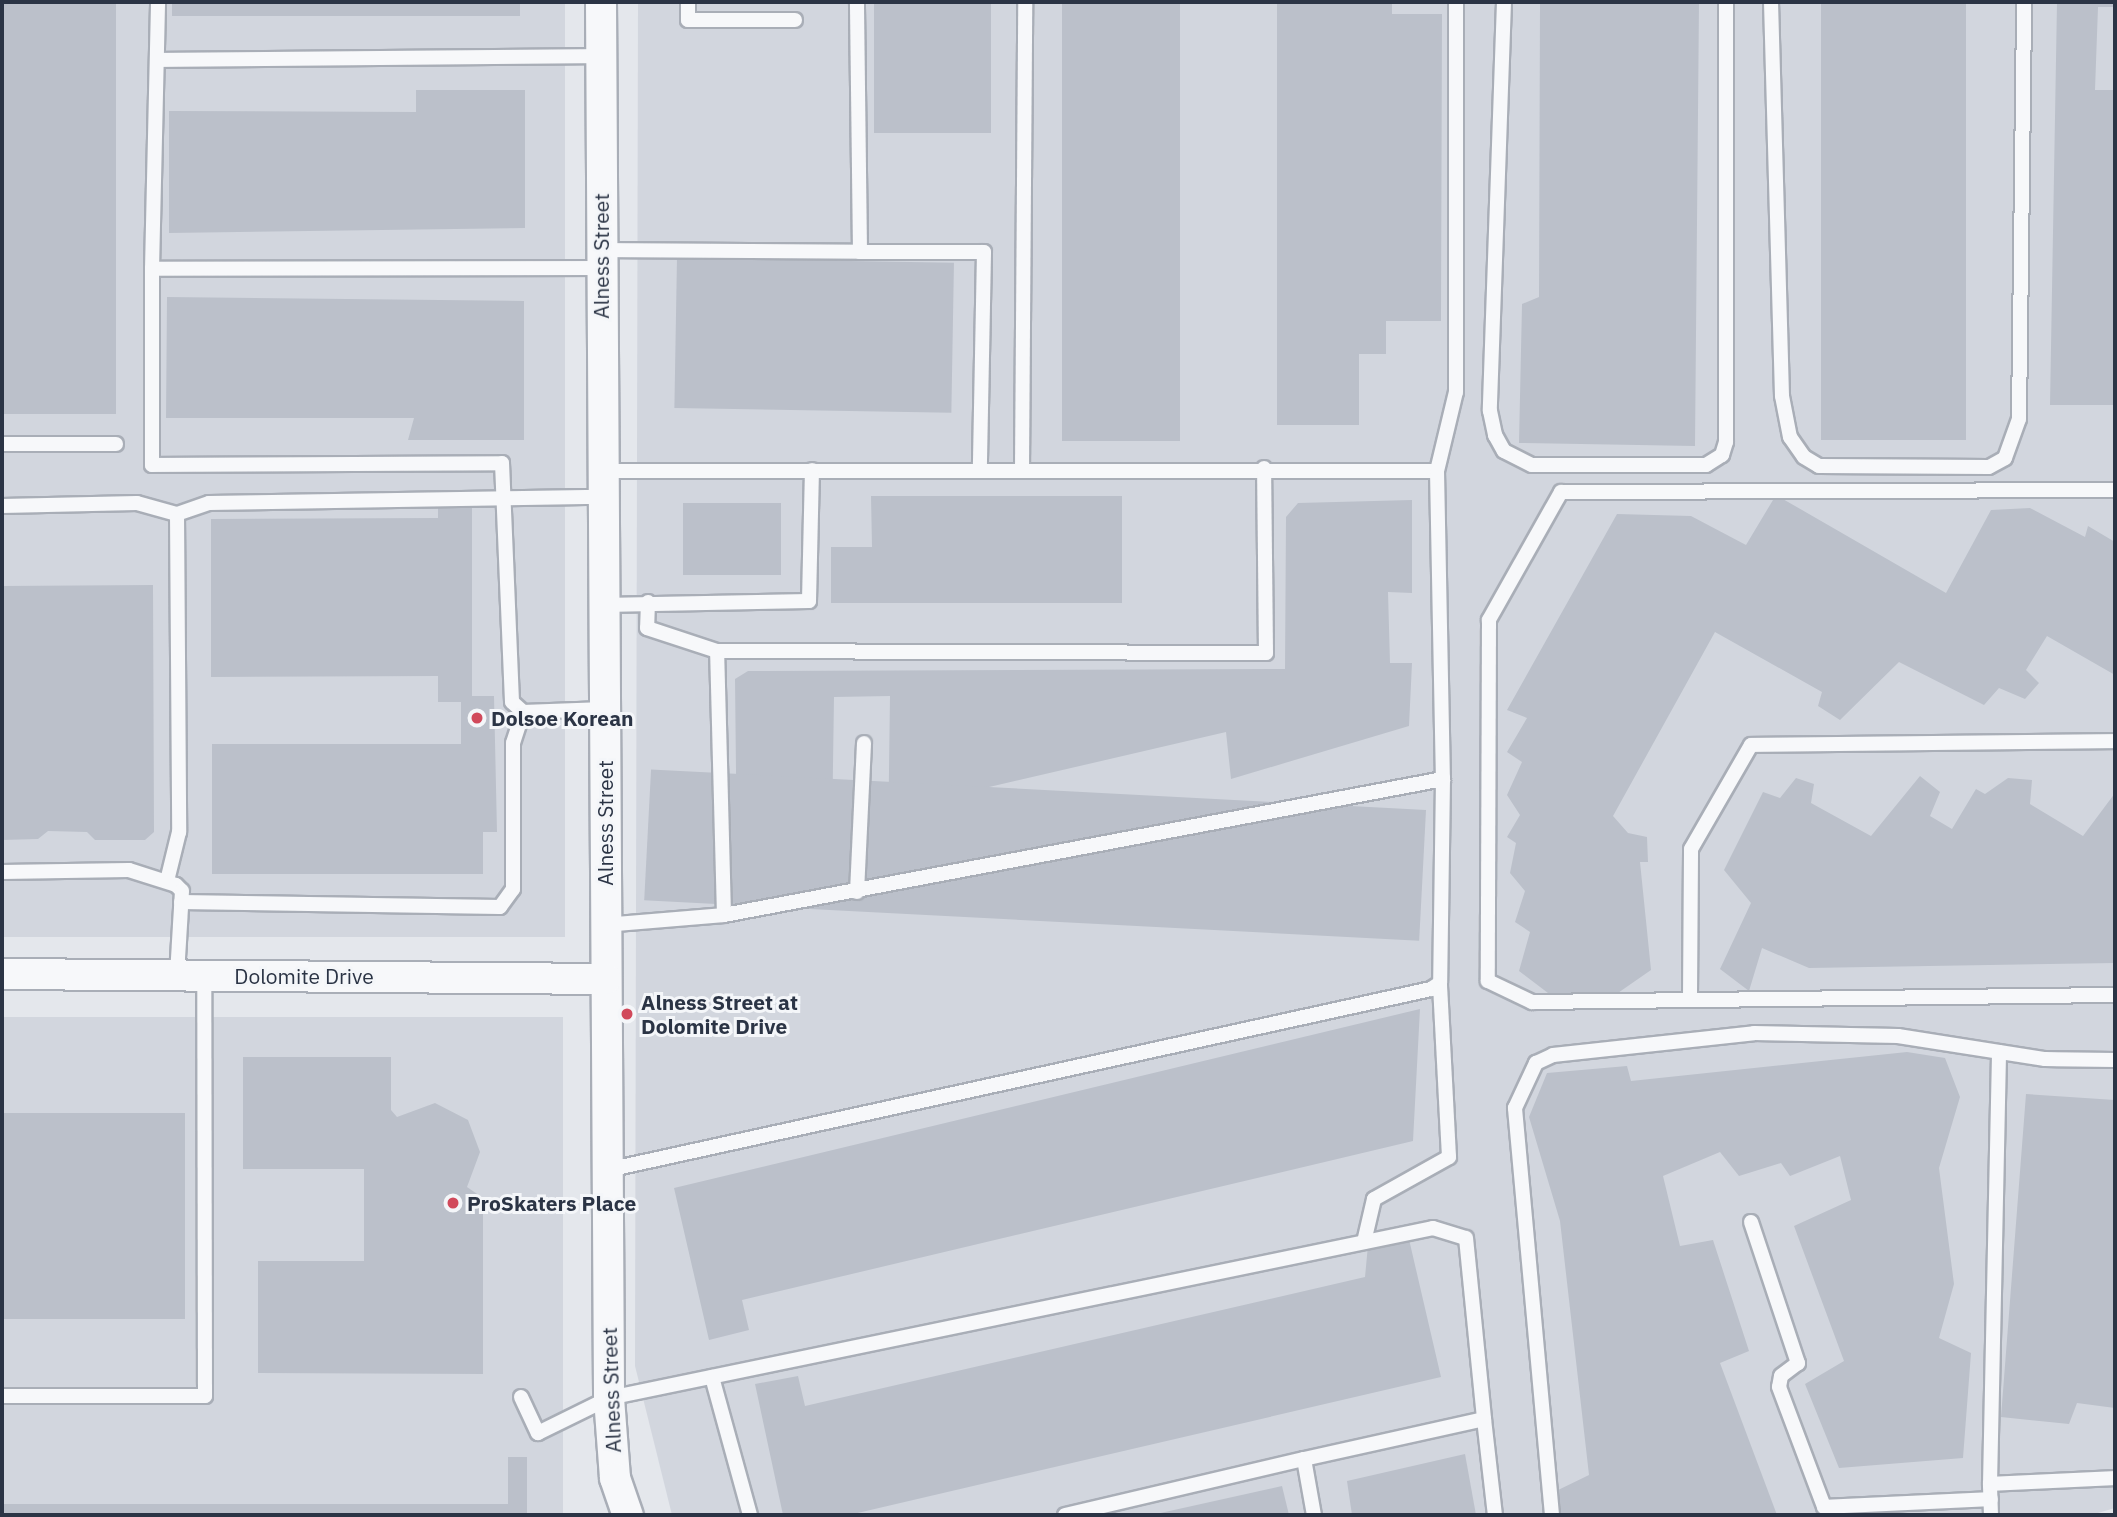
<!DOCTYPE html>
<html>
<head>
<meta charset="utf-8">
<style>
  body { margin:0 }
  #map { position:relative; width:2117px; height:1517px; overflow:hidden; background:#e4e7ec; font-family:"IBM Plex Sans",sans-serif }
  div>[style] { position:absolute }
  .built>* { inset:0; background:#d2d6de; transform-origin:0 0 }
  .building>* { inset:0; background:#bbc0ca; transform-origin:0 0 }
  .roads { filter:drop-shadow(2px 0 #a9aeb7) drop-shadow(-2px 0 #a9aeb7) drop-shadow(0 2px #a9aeb7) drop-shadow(0 -2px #a9aeb7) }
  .service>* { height:14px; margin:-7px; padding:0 7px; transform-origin:7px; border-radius:7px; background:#f7f8fa }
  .minor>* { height:30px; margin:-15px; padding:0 15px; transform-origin:15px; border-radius:15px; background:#f7f8fa }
  .dots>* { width:19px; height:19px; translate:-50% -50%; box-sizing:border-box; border:4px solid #f4f6f9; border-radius:50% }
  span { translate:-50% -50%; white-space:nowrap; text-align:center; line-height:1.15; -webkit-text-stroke:6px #f4f6f9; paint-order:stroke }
  .street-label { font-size:21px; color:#2b3445 }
  .poi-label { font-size:21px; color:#2b3445; font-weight:700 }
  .left { translate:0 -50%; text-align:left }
  .frame { position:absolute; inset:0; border:4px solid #2b3445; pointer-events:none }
</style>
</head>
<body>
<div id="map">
  <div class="built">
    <i style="left:2px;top:2px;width:563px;height:935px"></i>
    <i style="clip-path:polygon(638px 2px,2115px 2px,2115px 1508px,2091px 1515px,672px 1515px,635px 1366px)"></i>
    <i style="left:2px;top:1017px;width:561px;height:498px"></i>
  </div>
  <div class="building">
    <i style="left:2px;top:2px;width:114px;height:412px"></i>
    <i style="left:172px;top:2px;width:348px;height:14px"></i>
    <i style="left:874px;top:2px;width:117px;height:131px"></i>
    <i style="left:1062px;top:2px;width:118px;height:439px"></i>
    <i style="clip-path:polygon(1277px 2px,1392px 2px,1392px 14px,1442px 14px,1441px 321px,1386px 321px,1386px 354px,1359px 354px,1359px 425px,1277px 425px)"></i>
    <i style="clip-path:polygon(1540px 2px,1699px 2px,1695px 446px,1519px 443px,1522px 304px,1539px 297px)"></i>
    <i style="left:1821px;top:2px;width:145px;height:438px"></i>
    <i style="clip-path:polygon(2057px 2px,2115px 2px,2115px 7px,2098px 7px,2095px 90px,2115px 90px,2115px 405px,2050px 405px)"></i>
    <i style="clip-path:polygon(416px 90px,525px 90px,525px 228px,169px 233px,169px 111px,416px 112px)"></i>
    <i style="left:677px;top:258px;width:277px;height:150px;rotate:1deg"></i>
    <i style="clip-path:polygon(167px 297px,524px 301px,524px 440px,408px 440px,414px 418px,166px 418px)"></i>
    <i style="clip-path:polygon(1776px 495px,1946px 593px,1991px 510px,2030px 508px,2085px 537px,2088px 526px,2115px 542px,2115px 675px,2047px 636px,2026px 670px,2039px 683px,2025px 699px,1999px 688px,1984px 705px,1899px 662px,1840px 720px,1818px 706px,1822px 692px,1715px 632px,1613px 816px,1628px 833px,1647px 837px,1648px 862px,1640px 862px,1651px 970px,1615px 995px,1548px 993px,1519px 971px,1530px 932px,1515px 922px,1525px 891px,1510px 873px,1516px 843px,1507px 837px,1520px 815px,1507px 795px,1522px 762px,1507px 752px,1527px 718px,1507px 710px,1617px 514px,1691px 516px,1746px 545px)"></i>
    <i style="clip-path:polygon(871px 496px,1122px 496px,1122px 603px,831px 603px,831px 547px,872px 547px)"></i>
    <i style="clip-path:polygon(1412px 500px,1412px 593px,1388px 592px,1390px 663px,1412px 663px,1409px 726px,1231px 779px,1226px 732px,955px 795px,952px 836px,888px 845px,890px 696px,834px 697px,832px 834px,821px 835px,821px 860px,749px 872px,737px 863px,735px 679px,748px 671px,1285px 669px,1286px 517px,1298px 503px)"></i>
    <i style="clip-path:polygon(438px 502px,472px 502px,472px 696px,494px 696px,497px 832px,483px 832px,483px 874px,212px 874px,212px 744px,461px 744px,461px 702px,438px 702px,438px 676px,211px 677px,211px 519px,438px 518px)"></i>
    <i style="left:683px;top:503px;width:98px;height:72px"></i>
    <i style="clip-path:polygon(153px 585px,154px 832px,145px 840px,95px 840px,87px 832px,48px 831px,38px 839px,2px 840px,2px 586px)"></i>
    <i style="clip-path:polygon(1920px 776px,1940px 792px,1930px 816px,1952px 829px,1976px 789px,1985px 794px,2008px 778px,2032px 780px,2030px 804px,2083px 836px,2115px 793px,2115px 963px,1809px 968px,1762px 948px,1749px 991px,1720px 969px,1751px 903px,1724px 870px,1763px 792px,1780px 798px,1796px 778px,1814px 784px,1811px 803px,1871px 836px)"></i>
    <i style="left:1426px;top:810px;width:131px;height:776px;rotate:93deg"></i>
    <i style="clip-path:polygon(1420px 1009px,1413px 1141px,742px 1300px,749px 1330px,709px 1340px,674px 1188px)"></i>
    <i style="clip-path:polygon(1907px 1052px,1945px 1058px,1960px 1097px,1939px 1168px,1954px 1284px,1939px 1338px,1971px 1353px,1963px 1458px,1839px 1468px,1805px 1384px,1844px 1361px,1794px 1226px,1851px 1200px,1840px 1156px,1790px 1176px,1781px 1163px,1739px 1176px,1720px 1152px,1663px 1176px,1680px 1246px,1713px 1240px,1749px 1351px,1720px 1363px,1777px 1515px,1559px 1515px,1554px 1492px,1589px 1475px,1560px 1221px,1529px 1117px,1547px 1073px,1627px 1066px,1631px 1081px)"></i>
    <i style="clip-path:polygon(243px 1057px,391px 1057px,391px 1110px,397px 1117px,435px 1103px,468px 1120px,480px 1152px,467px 1187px,483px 1198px,483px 1374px,258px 1373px,258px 1261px,364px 1261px,364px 1169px,243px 1169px)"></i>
    <i style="clip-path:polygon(2026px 1094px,2115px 1100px,2115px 1408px,2077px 1403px,2069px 1424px,2001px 1417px)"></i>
    <i style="left:185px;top:1113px;width:206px;height:183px;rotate:90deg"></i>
    <i style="clip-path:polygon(1408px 1235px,1441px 1377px,849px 1515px,783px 1515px,755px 1384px,798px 1376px,805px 1406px,1365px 1277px,1368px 1245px)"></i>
    <i style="clip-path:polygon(1465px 1454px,1476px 1515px,1352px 1515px,1347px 1481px)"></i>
    <i style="clip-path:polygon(508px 1457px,527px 1457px,527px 1515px,2px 1515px,2px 1504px,508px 1504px)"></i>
    <i style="clip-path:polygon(1282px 1486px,1289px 1515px,1156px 1515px,1156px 1514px)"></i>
  </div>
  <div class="roads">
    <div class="service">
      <i style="left:688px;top:2px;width:18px;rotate:90deg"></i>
      <i style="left:688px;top:20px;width:107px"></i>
      <i style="left:1504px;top:2px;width:409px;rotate:92deg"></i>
      <i style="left:1490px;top:411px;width:25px;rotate:78deg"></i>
      <i style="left:1495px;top:435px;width:18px;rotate:61deg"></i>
      <i style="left:1504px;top:451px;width:31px;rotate:27deg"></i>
      <i style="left:1532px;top:465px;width:174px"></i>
      <i style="left:1706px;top:465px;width:19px;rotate:-32deg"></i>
      <i style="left:1722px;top:455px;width:14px;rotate:-73deg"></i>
      <i style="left:1726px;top:442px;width:440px;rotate:-90deg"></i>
      <i style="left:1771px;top:2px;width:394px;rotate:88.4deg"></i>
      <i style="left:1782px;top:396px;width:42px;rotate:79deg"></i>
      <i style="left:1790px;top:437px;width:24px;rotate:55deg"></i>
      <i style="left:1804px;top:457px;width:17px;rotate:31deg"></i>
      <i style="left:1819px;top:466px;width:170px;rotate:0.3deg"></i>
      <i style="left:1989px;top:467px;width:18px;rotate:-29deg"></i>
      <i style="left:2005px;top:458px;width:41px;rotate:-70.3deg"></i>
      <i style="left:2019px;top:419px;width:417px;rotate:-89.3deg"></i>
      <i style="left:158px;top:60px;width:444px;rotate:-0.5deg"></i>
      <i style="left:601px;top:250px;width:259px;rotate:0.4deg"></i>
      <i style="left:860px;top:252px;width:250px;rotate:-90.7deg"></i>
      <i style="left:860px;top:252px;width:124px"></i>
      <i style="left:984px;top:252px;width:217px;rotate:91.1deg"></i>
      <i style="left:601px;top:268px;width:449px;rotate:179.9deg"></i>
      <i style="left:152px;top:269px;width:196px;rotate:90deg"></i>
      <i style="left:152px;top:465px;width:350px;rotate:-0.3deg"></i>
      <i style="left:502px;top:463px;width:239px;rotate:87.6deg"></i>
      <i style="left:512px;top:702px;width:15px;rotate:42deg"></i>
      <i style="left:523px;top:712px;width:81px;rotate:-2.1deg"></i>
      <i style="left:152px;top:269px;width:267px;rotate:-88.7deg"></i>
      <i style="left:2px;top:444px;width:114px"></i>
      <i style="left:1022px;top:469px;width:467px;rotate:-89.6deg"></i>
      <i style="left:602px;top:471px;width:835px"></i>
      <i style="left:1437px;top:471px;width:81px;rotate:-76.5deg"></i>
      <i style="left:1456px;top:392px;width:390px;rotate:-90deg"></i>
      <i style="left:1437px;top:471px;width:308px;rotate:88.9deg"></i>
      <i style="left:2115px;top:490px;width:554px;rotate:179.79deg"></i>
      <i style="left:1561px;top:492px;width:147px;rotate:119.4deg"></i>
      <i style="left:1489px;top:620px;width:361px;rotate:90.2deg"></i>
      <i style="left:1488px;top:981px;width:49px;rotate:25.5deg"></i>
      <i style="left:1532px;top:1002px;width:583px;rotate:-0.69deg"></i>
      <i style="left:2px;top:506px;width:135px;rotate:-1.3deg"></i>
      <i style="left:137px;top:503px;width:41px;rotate:15.4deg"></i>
      <i style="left:177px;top:514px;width:318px;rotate:89.6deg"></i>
      <i style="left:179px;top:832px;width:50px;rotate:103.8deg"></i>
      <i style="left:177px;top:514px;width:34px;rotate:-19deg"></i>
      <i style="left:209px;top:503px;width:393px;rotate:-0.9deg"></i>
      <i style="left:648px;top:602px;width:26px;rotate:92deg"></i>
      <i style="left:647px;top:628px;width:74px;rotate:18.2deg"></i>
      <i style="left:603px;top:605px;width:206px;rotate:-1.1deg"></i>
      <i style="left:809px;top:601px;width:131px;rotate:-88.7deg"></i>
      <i style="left:2px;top:872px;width:127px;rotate:-0.9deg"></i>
      <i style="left:129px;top:870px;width:49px;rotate:17.7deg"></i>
      <i style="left:176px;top:885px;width:8px;rotate:45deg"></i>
      <i style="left:182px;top:891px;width:85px;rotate:93.4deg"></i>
      <i style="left:857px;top:892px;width:149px;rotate:-87.3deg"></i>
      <i style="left:181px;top:902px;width:319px;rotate:0.9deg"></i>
      <i style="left:500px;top:907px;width:22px;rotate:-54deg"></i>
      <i style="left:513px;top:889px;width:146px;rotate:-90deg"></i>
      <i style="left:513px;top:743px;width:33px;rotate:-72deg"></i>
      <i style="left:724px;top:915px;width:264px;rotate:-91.5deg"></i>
      <i style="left:717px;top:651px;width:549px;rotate:0.21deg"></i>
      <i style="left:1266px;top:653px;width:185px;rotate:-90.6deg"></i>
      <i style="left:605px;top:925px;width:119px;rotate:-4.8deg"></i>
      <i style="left:724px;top:915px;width:732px;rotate:-10.71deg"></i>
      <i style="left:1443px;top:779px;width:204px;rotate:90.8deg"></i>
      <i style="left:1440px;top:983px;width:11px;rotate:146deg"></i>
      <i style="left:1431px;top:989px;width:844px;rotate:167.61deg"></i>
      <i style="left:1690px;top:997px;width:148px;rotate:-89.6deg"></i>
      <i style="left:1691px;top:849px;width:120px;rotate:-60deg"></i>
      <i style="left:1751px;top:745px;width:364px;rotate:-0.6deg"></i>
      <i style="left:1751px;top:1222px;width:149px;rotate:71.6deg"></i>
      <i style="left:1798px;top:1363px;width:21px;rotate:143deg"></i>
      <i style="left:1781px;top:1376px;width:11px;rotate:100deg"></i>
      <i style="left:1779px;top:1387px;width:128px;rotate:69.4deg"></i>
      <i style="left:1824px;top:1507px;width:167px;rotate:-2.7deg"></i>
      <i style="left:1364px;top:1242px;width:44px;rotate:-76.9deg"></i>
      <i style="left:1374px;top:1199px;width:86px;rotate:-29.2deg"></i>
      <i style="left:1449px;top:1157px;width:174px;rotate:-93deg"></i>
      <i style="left:712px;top:1377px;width:143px;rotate:74.6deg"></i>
      <i style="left:2px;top:1396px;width:203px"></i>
      <i style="left:205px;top:1396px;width:419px;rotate:-90.1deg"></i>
      <i style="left:521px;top:1397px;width:40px;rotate:65deg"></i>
      <i style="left:538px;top:1433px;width:79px;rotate:-26.2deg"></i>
      <i style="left:609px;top:1398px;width:841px;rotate:-11.66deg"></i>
      <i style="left:1433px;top:1228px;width:34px;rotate:17deg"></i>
      <i style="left:1466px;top:1238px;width:182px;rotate:84.3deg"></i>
      <i style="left:1304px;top:1459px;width:184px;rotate:-12.5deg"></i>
      <i style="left:1484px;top:1419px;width:97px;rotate:83.5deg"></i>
      <i style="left:1990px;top:1484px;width:432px;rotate:-88.8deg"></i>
      <i style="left:1065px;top:1515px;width:245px;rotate:-13.2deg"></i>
      <i style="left:1304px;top:1459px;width:57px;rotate:79.9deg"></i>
      <i style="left:1552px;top:1515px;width:409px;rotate:-95.2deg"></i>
      <i style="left:1515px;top:1108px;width:50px;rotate:-65deg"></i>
      <i style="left:1536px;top:1063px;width:19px;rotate:-25deg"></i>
      <i style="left:1553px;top:1055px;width:202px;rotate:-6.2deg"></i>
      <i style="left:1754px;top:1033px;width:144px;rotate:1.2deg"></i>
      <i style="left:1898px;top:1036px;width:149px;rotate:8.9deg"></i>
      <i style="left:2045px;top:1059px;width:70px;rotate:0.8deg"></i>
      <i style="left:1991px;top:1515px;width:31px;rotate:-92deg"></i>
      <i style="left:1990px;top:1484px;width:125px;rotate:-2.7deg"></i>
    </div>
    <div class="minor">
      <i style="left:601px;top:2px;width:1396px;rotate:89.67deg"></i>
      <i style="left:609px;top:1398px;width:80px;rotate:85.7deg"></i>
      <i style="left:615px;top:1478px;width:39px;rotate:71deg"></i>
      <i style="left:2px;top:974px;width:604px;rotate:0.47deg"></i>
    </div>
  </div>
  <div class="dots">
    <i style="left:477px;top:718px;background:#d1495b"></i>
    <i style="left:627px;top:1014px;background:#d1495b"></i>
    <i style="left:453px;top:1203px;background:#d1495b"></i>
  </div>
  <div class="street-label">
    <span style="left:601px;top:256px;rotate:-90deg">Alness Street</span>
    <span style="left:605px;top:823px;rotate:-90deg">Alness Street</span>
    <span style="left:304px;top:976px">Dolomite Drive</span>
    <span style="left:611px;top:1390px;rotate:-92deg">Alness Street</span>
  </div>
  <div class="poi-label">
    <span class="left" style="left:491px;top:718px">Dolsoe Korean</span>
    <span class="left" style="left:641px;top:1014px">Alness Street at<br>Dolomite Drive</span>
    <span class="left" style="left:467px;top:1203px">ProSkaters Place</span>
  </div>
  <div class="frame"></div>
</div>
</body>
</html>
